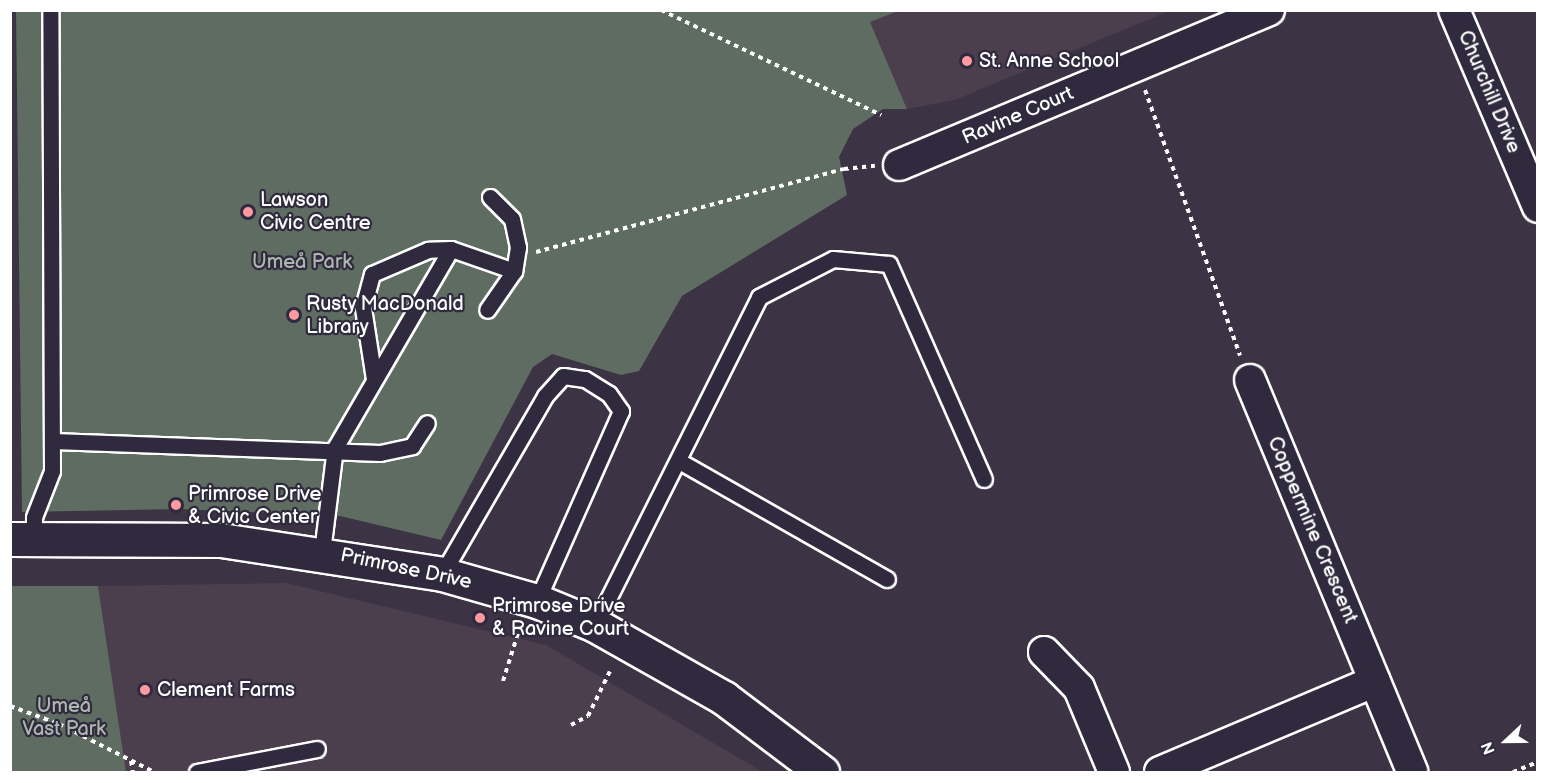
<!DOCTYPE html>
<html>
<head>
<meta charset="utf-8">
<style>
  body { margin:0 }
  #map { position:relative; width:1548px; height:783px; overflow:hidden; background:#3c3344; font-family:"Balsamiq Sans",sans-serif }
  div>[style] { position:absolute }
  .built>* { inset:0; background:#4b3e4d }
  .green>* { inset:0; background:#5f6c61 }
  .path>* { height:4px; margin-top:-2px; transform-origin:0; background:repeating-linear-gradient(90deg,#fff 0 4.5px,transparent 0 9px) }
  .roads { filter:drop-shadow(2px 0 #fff) drop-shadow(-2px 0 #fff) drop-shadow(0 2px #fff) drop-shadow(0 -2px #fff) }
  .service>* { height:15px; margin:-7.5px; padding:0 7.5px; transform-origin:7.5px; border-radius:7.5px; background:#2f2a3d }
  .minor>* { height:30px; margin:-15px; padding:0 15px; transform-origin:15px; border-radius:15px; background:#2f2a3d }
  .tertiary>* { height:33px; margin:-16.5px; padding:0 16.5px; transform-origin:16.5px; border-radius:16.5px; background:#2f2a3d }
  .dots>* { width:16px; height:16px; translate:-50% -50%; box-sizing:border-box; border:3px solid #2f2a3d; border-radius:50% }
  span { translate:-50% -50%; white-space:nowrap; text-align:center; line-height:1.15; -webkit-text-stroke:4.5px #2f2a3d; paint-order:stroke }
  .poi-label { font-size:20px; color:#fff }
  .left { translate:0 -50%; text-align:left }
  .street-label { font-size:20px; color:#fff }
  .park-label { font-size:20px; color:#afb6b0 }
  .frame { position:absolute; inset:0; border:12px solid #fff; pointer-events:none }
  .north { position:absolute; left:1476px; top:711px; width:60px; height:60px; -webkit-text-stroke:4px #2f2a3d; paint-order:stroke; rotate:248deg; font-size:16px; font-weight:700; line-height:24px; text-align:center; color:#fff }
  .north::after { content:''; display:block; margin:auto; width:21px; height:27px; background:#fff; clip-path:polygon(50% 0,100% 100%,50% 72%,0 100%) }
</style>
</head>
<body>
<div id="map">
  <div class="built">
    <i style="clip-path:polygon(898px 10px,1169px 11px,955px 100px,907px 109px,870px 22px)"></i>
    <i style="clip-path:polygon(286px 583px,546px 645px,763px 772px,126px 772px,98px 586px)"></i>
  </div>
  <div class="green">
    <i style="clip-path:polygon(16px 11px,898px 11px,870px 22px,907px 109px,883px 109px,853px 129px,839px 157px,847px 195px,682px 296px,639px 371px,621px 375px,552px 354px,533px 367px,441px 540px,340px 516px,179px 509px,22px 512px)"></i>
    <i style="clip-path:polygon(11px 586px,98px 586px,126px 772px,11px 772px)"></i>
  </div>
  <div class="path">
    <i style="left:661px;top:10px;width:244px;rotate:25.5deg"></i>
    <i style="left:1145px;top:90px;width:282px;rotate:70.3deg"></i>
    <i style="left:536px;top:252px;width:319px;rotate:-15.1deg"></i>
    <i style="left:844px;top:169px;width:31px;rotate:-6deg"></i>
    <i style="left:503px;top:681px;width:53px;rotate:-72.6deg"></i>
    <i style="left:10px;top:706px;width:52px;rotate:20.2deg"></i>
    <i style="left:59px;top:724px;width:106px;rotate:26.8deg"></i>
    <i style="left:571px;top:725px;width:19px;rotate:-28deg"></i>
    <i style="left:588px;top:716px;width:50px;rotate:-63.9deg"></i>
    <i style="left:131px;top:761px;width:11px;rotate:80deg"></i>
    <i style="left:1513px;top:772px;width:27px;rotate:-22deg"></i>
  </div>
  <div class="roads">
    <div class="service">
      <i style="left:490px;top:197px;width:31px;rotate:45deg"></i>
      <i style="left:512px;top:219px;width:29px;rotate:78deg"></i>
      <i style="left:518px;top:247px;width:24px;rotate:99deg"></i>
      <i style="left:451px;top:249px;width:67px;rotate:19.2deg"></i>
      <i style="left:514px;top:271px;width:47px;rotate:124.7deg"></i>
      <i style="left:53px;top:441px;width:327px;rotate:2.1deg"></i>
      <i style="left:380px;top:453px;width:33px;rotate:-12deg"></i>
      <i style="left:412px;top:446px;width:27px;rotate:-57deg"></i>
      <i style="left:679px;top:461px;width:239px;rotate:29.6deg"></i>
      <i style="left:33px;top:539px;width:22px;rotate:-87deg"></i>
      <i style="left:34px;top:517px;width:49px;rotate:-68.6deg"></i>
      <i style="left:52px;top:471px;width:461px;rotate:-90.2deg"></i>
      <i style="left:322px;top:552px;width:105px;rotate:-82.9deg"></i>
      <i style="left:335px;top:448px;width:230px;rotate:-59.8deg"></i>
      <i style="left:451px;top:249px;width:23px;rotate:178deg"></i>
      <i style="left:428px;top:250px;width:61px;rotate:156.8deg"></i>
      <i style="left:372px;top:274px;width:35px;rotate:105deg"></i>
      <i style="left:363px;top:308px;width:72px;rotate:81.2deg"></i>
      <i style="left:442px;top:574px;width:206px;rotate:-59.9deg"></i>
      <i style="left:545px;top:396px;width:27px;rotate:-48deg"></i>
      <i style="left:563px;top:376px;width:22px;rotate:8deg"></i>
      <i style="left:585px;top:379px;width:28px;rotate:32deg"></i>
      <i style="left:609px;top:394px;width:21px;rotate:55deg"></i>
      <i style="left:621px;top:411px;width:208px;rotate:113.9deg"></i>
      <i style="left:595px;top:625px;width:367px;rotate:-63.4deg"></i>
      <i style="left:759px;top:297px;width:83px;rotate:-27.2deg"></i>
      <i style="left:833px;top:259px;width:56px;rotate:5.1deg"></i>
      <i style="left:889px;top:264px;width:235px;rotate:66.2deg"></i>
      <i style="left:197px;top:772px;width:122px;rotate:-10.9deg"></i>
    </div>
    <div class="minor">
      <i style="left:1454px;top:10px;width:214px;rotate:66.9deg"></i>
      <i style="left:899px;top:165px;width:401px;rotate:-22.7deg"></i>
      <i style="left:1250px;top:380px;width:424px;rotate:67.5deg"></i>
      <i style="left:1044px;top:652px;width:50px;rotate:45.8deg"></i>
      <i style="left:1079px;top:688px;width:91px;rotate:67.4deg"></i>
      <i style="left:1160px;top:772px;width:233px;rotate:-22.9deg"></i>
    </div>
    <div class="tertiary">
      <i style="left:10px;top:539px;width:211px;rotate:0.3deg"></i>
      <i style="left:221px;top:540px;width:224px;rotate:8.7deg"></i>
      <i style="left:442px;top:574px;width:99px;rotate:15.9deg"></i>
      <i style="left:537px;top:601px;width:63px;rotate:22.5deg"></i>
      <i style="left:595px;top:625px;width:148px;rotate:29.5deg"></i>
      <i style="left:724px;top:698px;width:123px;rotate:37.1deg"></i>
    </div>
  </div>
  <div class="dots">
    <i style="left:967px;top:61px;background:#ff9aa2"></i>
    <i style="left:248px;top:212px;background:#ff9aa2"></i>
    <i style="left:294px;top:315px;background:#ff9aa2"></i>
    <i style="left:176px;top:505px;background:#ff9aa2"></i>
    <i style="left:480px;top:618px;background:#ff9aa2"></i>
    <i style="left:145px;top:690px;background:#ff9aa2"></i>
  </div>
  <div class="poi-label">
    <span class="left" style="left:979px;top:61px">St. Anne School</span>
    <span class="left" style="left:260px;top:212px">Lawson<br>Civic Centre</span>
    <span class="left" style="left:306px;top:316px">Rusty MacDonald<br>Library</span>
    <span class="left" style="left:188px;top:506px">Primrose Drive<br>&amp; Civic Center</span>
    <span class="left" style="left:492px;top:618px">Primrose Drive<br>&amp; Ravine Court</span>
    <span class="left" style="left:157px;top:690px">Clement Farms</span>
  </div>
  <div class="street-label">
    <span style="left:1489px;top:92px;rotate:67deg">Churchill Drive</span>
    <span style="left:1018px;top:116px;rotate:-23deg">Ravine Court</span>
    <span style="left:1312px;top:530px;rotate:67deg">Coppermine Crescent</span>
    <span style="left:406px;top:569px;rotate:12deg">Primrose Drive</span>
  </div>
  <div class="park-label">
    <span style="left:302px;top:262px">Umeå Park</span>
    <span style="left:64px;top:718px">Umeå<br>Vast Park</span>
  </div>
  <div class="frame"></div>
  <div class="north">N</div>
</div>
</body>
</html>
